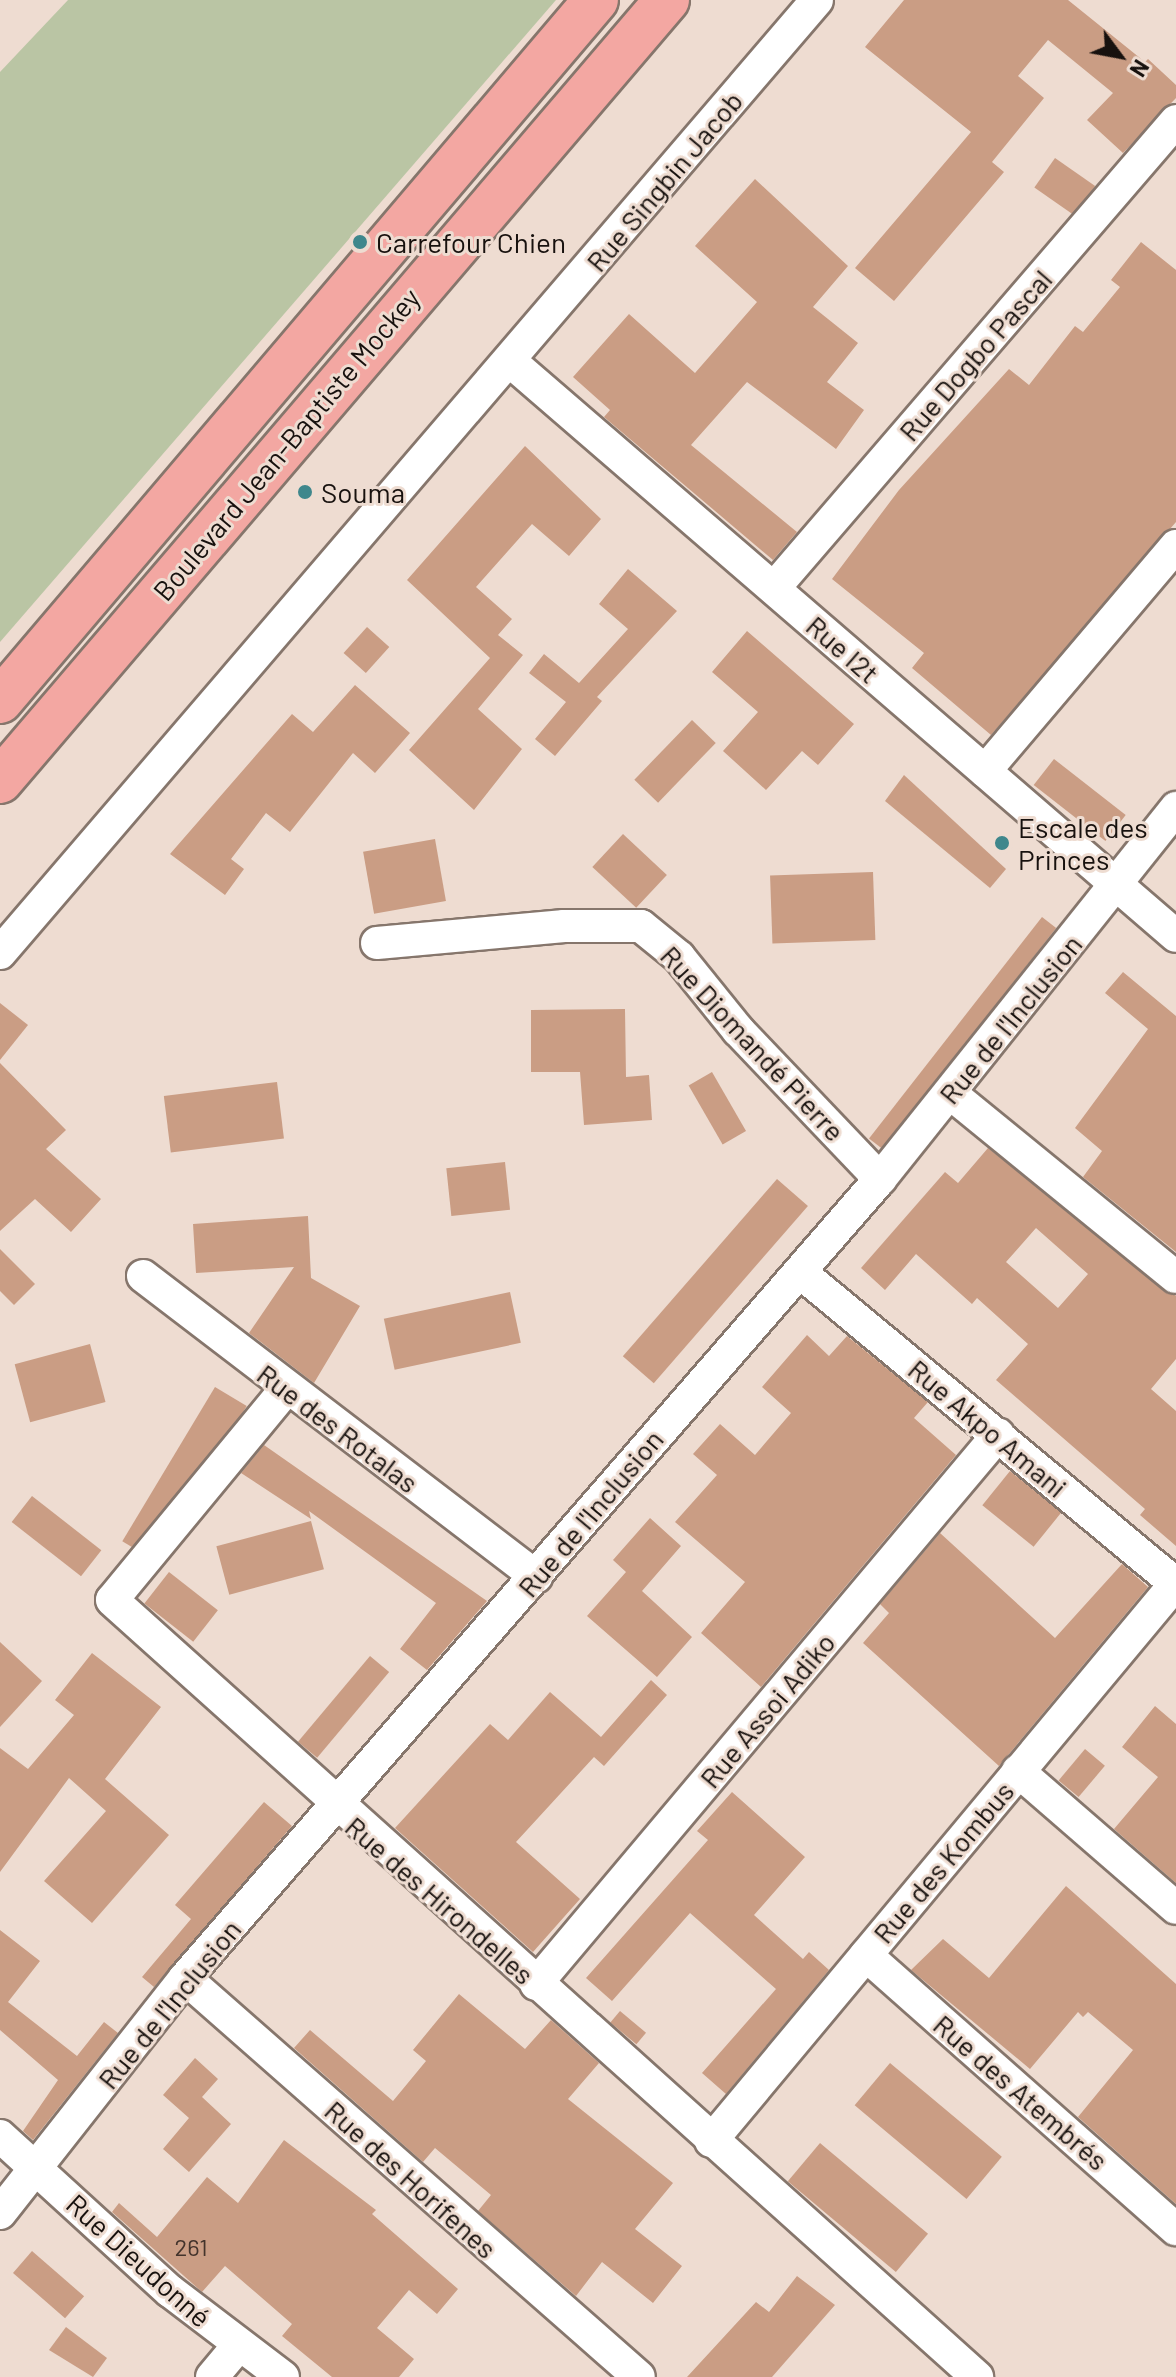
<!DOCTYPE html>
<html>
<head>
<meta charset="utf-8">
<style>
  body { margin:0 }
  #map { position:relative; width:1176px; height:2377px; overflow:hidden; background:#eedcd1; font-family:Barlow,sans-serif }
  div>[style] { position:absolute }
  .green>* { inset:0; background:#bac5a4 }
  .building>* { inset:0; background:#ca9d84; transform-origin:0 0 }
  .roads { filter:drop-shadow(2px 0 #86766c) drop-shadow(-2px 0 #86766c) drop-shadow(0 2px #86766c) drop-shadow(0 -2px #86766c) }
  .minor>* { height:32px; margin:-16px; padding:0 16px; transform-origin:16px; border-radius:16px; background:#fff }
  .highway>* { height:44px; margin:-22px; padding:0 22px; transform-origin:22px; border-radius:22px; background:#f3a7a2 }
  .dots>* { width:22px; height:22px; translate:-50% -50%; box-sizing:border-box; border:4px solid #eedcd1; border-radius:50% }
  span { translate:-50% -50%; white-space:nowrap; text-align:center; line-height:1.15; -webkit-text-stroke:6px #eedcd1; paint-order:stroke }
  .number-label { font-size:24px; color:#44342c }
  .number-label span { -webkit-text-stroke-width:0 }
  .street-label { font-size:28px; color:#17110e }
  .poi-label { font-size:28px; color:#17110e }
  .left { translate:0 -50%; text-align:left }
  .north { position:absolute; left:1080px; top:16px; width:80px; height:80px; -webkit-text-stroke:6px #eedcd1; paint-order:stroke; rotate:122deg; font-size:22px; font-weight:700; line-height:32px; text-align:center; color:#17110e }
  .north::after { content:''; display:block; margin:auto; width:28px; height:36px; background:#17110e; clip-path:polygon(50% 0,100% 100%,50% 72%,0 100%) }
</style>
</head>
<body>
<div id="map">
  <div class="green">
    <i style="clip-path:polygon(68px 0,556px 0,0 642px,0 72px)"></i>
  </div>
  <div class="building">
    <i style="clip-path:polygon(904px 0,1068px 0,1145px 62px,1148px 59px,1176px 85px,1176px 98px,1123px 153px,1087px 120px,1113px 93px,1048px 40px,1018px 76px,1044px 98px,992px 162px,1004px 172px,894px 301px,855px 268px,971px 132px,865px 47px)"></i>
    <i style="left:1055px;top:158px;width:49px;height:36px;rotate:35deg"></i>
    <i style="clip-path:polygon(755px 179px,848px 266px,813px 307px,858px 343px,827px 382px,864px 410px,836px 449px,747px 382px,691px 445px,797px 532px,773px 560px,604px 417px,610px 410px,573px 377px,629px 314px,695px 373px,757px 302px,695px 246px)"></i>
    <i style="clip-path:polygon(1141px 242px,1176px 270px,1176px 522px,991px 735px,912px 668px,924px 653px,832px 579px,899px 490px,1009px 369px,1029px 385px,1075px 326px,1083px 332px,1120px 287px,1111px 280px)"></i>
    <i style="clip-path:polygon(525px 446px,601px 519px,569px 556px,532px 524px,476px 587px,512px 619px,498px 635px,523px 655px,478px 709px,522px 749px,474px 810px,409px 750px,490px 658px,407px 580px)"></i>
    <i style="clip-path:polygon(628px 569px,677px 611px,597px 697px,602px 701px,555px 756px,535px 739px,566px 702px,529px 673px,544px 654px,579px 683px,628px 629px,599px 604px)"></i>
    <i style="left:367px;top:627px;width:30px;height:35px;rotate:42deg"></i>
    <i style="clip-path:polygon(747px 631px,854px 724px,818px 765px,802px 751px,766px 790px,723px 751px,758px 712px,712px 672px)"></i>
    <i style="clip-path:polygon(355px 685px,410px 733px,375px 773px,353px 753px,290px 832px,266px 813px,231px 859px,244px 869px,225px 895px,170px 854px,292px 714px,313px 732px)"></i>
    <i style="left:692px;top:720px;width:33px;height:83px;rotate:44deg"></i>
    <i style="left:1054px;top:759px;width:91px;height:33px;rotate:38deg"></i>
    <i style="clip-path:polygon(904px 775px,1006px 869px,990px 888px,885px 801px)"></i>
    <i style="left:623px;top:834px;width:60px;height:45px;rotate:43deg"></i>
    <i style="left:435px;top:839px;width:63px;height:73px;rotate:80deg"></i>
    <i style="left:873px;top:872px;width:68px;height:103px;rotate:88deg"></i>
    <i style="left:1042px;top:917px;width:18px;height:281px;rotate:38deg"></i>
    <i style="clip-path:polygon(1123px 972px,1176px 1016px,1176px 1252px,1083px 1177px,1102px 1151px,1075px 1128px,1148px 1029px,1105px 993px)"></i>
    <i style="clip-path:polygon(0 1003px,28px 1025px,0 1060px)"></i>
    <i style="clip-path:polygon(625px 1009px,626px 1077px,649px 1075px,652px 1120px,584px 1125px,580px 1072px,531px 1072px,531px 1010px)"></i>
    <i style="clip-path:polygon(0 1063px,66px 1130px,46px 1149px,101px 1199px,71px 1232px,35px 1199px,0 1231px)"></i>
    <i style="left:712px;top:1072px;width:68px;height:27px;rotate:60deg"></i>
    <i style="left:277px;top:1082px;width:57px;height:114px;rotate:83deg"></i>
    <i style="clip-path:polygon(evenodd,988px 1148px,1176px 1296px,1176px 1359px,1151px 1389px,1176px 1411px,1176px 1546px,1140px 1515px,1145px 1509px,996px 1380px,1028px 1344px,977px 1298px,972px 1304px,916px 1254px,885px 1290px,861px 1268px,945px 1172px,958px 1183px,988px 1148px,1036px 1228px,1088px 1274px,1058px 1308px,1006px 1262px,1036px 1228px)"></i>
    <i style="left:505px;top:1162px;width:48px;height:59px;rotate:84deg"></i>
    <i style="left:777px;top:1179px;width:41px;height:235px;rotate:41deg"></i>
    <i style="clip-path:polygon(308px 1216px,311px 1278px,360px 1306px,314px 1383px,249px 1333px,294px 1267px,196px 1273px,193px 1224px)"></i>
    <i style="clip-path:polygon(0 1249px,35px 1284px,14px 1305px,0 1291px)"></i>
    <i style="left:510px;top:1292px;width:52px;height:129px;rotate:78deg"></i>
    <i style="clip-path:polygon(807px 1335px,829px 1356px,847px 1336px,928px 1402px,914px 1418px,956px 1455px,761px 1687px,701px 1633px,745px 1582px,675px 1522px,717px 1475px,693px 1454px,720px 1424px,755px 1455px,791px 1413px,762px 1387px)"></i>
    <i style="left:90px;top:1344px;width:60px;height:78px;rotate:75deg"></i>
    <i style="left:215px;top:1387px;width:37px;height:180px;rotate:31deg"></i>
    <i style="clip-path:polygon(264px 1445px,487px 1601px,427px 1670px,400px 1649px,436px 1603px,309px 1511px,311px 1519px,241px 1473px)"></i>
    <i style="left:1010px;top:1471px;width:66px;height:44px;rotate:39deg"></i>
    <i style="left:32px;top:1496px;width:88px;height:33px;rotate:38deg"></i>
    <i style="clip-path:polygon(650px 1518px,681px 1546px,642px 1591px,692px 1637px,657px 1677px,587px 1616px,626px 1572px,613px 1560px)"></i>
    <i style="left:311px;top:1521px;width:50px;height:98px;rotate:75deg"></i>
    <i style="clip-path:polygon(940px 1533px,1055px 1638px,1122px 1564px,1148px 1587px,999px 1766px,863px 1643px,889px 1613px,880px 1604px)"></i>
    <i style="left:169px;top:1572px;width:62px;height:40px;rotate:38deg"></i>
    <i style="clip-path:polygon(0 1642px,42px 1681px,0 1727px)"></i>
    <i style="clip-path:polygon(92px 1653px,161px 1707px,105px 1779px,169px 1835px,92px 1923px,44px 1881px,106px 1811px,69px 1778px,0 1872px,0 1748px,28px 1769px,74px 1715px,55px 1700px)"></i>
    <i style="left:370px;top:1656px;width:25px;height:112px;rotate:40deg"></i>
    <i style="clip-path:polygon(651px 1680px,667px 1695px,604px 1766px,594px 1757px,516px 1842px,580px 1899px,533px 1952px,395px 1828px,490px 1724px,508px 1740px,550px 1692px,601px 1737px)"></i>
    <i style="clip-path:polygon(1155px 1706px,1176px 1724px,1176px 1883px,1114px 1829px,1158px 1777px,1122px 1747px)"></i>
    <i style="left:1085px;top:1749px;width:26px;height:41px;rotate:40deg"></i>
    <i style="clip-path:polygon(732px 1792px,805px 1857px,754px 1915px,803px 1959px,809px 1952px,829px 1970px,726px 2094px,702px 2073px,776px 1989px,690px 1913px,612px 2001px,586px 1978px,708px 1840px,697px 1831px)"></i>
    <i style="clip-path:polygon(264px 1802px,292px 1826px,154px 1987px,142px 1977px,191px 1919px,175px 1905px)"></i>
    <i style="clip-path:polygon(1066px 1886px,1176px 1984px,1176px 2204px,1078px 2117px,1133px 2050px,1088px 2012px,1083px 2017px,1078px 2012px,1030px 2069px,911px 1970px,943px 1939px,989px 1978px)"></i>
    <i style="clip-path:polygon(0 1930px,40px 1961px,8px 2002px,77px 2056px,104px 2022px,118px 2033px,33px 2140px,23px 2131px,58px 2080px,0 2030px)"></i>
    <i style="clip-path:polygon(459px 1994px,525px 2049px,551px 2020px,599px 2063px,568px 2099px,673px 2183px,635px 2229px,682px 2266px,653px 2303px,602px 2262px,576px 2296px,478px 2211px,491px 2195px,435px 2148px,423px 2162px,294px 2048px,310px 2030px,393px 2101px,426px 2061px,413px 2050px)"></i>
    <i style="left:620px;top:2011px;width:34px;height:15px;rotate:40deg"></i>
    <i style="clip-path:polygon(195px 2058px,218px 2079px,202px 2097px,231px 2124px,189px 2172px,163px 2149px,189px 2118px,163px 2095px)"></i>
    <i style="left:890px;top:2063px;width:146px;height:55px;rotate:40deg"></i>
    <i style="clip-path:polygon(284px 2140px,376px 2210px,372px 2214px,458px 2289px,437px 2314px,409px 2290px,377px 2328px,414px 2359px,399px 2377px,332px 2377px,282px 2336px,292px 2324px,225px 2266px,202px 2292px,112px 2212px,119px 2203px,157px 2237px,207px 2177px,238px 2203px)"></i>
    <i style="left:820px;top:2143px;width:141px;height:50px;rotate:40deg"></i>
    <i style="left:32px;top:2251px;width:69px;height:29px;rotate:41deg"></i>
    <i style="clip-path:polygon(797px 2276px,835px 2305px,772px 2377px,687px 2377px,756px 2302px,769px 2312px)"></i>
    <i style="clip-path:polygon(66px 2327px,107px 2358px,93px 2377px,49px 2350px)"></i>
  </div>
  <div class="roads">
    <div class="minor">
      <i style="left:511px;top:362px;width:878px;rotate:40.8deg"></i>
      <i style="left:774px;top:588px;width:616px;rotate:-49.28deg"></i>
      <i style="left:985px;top:771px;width:295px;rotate:-49.7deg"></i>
      <i style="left:377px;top:943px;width:188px;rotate:-5.2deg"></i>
      <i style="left:564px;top:926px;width:77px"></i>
      <i style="left:641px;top:926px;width:49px;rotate:39.2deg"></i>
      <i style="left:679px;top:957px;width:94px;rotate:51.1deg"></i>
      <i style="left:738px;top:1030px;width:206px;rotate:46.4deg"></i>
      <i style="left:0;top:953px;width:1255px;rotate:-49.39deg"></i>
      <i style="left:950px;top:1093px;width:291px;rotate:39.2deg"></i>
      <i style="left:800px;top:1272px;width:489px;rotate:39.7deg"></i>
      <i style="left:143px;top:1276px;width:495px;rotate:37.4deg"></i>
      <i style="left:286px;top:1389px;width:273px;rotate:129.5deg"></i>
      <i style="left:112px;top:1600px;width:1163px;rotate:41.93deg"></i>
      <i style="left:1018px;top:1771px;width:209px;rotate:40.9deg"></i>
      <i style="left:866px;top:1955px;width:414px;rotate:41.5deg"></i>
      <i style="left:185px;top:1978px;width:604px;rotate:41.31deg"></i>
      <i style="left:536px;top:1984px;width:718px;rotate:-49.92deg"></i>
      <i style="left:0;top:2136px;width:230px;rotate:42.4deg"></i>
      <i style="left:170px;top:2291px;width:142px;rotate:37.3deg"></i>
      <i style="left:711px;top:2141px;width:726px;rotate:-50.19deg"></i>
      <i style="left:0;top:2213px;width:299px;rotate:-51.8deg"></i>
      <i style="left:185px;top:1978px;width:1059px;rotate:-48.98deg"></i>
      <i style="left:880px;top:1179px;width:475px;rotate:-51.4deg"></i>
      <i style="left:212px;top:2377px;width:40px;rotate:-50deg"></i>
    </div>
    <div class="highway">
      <i style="left:0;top:701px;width:920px;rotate:-49.63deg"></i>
      <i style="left:0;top:781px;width:1027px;rotate:-49.5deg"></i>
    </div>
  </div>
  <div class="dots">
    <i style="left:360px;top:242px;background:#3f878c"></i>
    <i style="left:305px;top:492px;background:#3f878c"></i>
    <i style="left:1002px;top:843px;background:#3f878c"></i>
  </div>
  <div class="number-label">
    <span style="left:191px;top:2247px">261</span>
  </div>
  <div class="street-label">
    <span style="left:664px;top:181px;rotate:-50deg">Rue Singbin Jacob</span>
    <span style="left:975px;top:355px;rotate:-49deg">Rue Dogbo Pascal</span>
    <span style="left:286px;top:444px;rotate:-50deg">Boulevard Jean-Baptiste Mockey</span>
    <span style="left:843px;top:649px;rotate:41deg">Rue I2t</span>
    <span style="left:1010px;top:1019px;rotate:-51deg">Rue de l'Inclusion</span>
    <span style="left:753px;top:1043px;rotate:47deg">Rue Diomandé Pierre</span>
    <span style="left:338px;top:1428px;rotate:37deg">Rue des Rotalas</span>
    <span style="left:988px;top:1428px;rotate:40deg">Rue Akpo Amani</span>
    <span style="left:590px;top:1513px;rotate:-50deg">Rue de l'Inclusion</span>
    <span style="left:767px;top:1710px;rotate:-50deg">Rue Assoi Adiko</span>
    <span style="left:943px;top:1862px;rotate:-50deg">Rue des Kombus</span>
    <span style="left:440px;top:1900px;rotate:41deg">Rue des Hirondelles</span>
    <span style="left:169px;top:2004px;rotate:-51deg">Rue de l'Inclusion</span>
    <span style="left:1021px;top:2092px;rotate:41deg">Rue des Atembrés</span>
    <span style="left:411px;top:2179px;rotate:42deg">Rue des Horifenes</span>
    <span style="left:139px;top:2260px;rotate:42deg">Rue Dieudonné</span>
  </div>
  <div class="poi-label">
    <span class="left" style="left:376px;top:242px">Carrefour Chien</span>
    <span class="left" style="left:321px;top:492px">Souma</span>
    <span class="left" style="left:1018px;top:843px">Escale des<br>Princes</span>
  </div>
  <div class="north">N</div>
</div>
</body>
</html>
